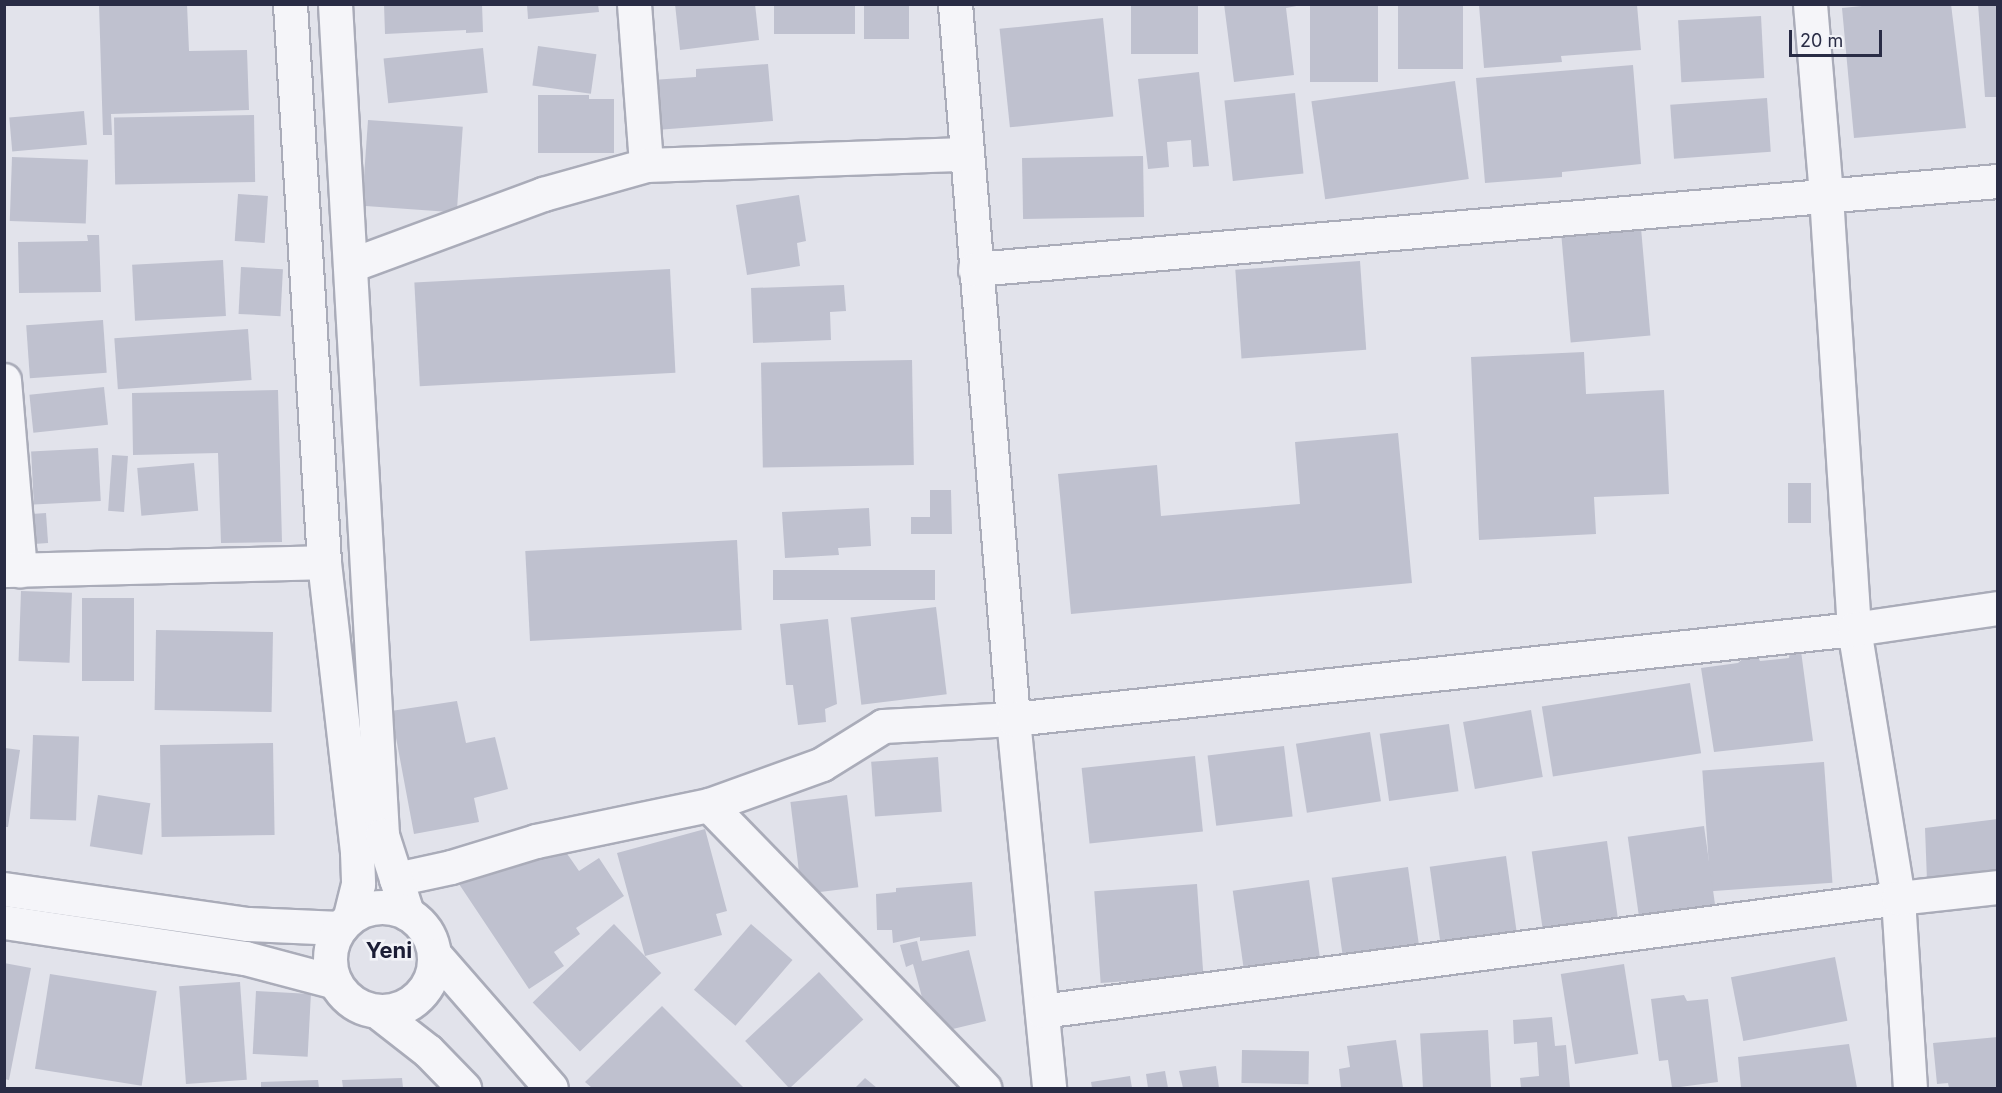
<!DOCTYPE html>
<html>
<head>
<meta charset="utf-8">
<style>
  body { margin:0 }
  #map { position:relative; width:2002px; height:1093px; overflow:hidden; background:#e2e3eb; font-family:Inter,sans-serif }
  div>[style] { position:absolute }
  .building>* { inset:0; background:#bfc1cf; transform-origin:0 0 }
  .roads { filter:drop-shadow(2px 0 #aaacb9) drop-shadow(-2px 0 #aaacb9) drop-shadow(0 2px #aaacb9) drop-shadow(0 -2px #aaacb9) }
  .minor>* { height:33px; margin:-16.5px; padding:0 16.5px; transform-origin:16.5px; border-radius:16.5px; background:#f5f5f9 }
  .tertiary>* { height:33px; margin:-16.5px; padding:0 16.5px; transform-origin:16.5px; border-radius:16.5px; background:#f5f5f9 }
  .tertiary>.ring { margin:-16.5px; padding:0; box-sizing:content-box; background:none; border:33px solid #f5f5f9; border-radius:50% }
  span { translate:-50% -50%; white-space:nowrap; text-align:center; line-height:1.15; -webkit-text-stroke:5px #f2f3f8; paint-order:stroke }
  .district-label { font-size:22px; color:#1b1d35; font-weight:700 }
  .frame { position:absolute; inset:0; border:6px solid #292c45; pointer-events:none }
  .scale { position:absolute; left:1789px; top:30px; width:93px; height:27px; box-sizing:border-box; border:3px solid #292c45; border-top:0; padding-left:8px; font-size:18px; line-height:21px; white-space:nowrap; color:#292c45; -webkit-text-stroke:4px #f2f3f8; paint-order:stroke }
</style>
</head>
<body>
<div id="map">
  <div class="building">
    <i style="clip-path:polygon(99px 4px,187px 4px,189px 51px,247px 50px,249px 110px,111px 114px,112px 135px,103px 135px)"></i>
    <i style="clip-path:polygon(384px 4px,482px 4px,483px 32px,466px 33px,466px 30px,385px 34px)"></i>
    <i style="clip-path:polygon(527px 4px,598px 4px,599px 12px,528px 19px)"></i>
    <i style="clip-path:polygon(675px 4px,755px 4px,759px 40px,680px 50px)"></i>
    <i style="left:774px;top:4px;width:81px;height:30px"></i>
    <i style="left:864px;top:4px;width:45px;height:35px"></i>
    <i style="left:1131px;top:4px;width:67px;height:50px"></i>
    <i style="clip-path:polygon(1224px 4px,1307px 4px,1286px 8px,1294px 75px,1234px 82px)"></i>
    <i style="left:1310px;top:4px;width:68px;height:78px"></i>
    <i style="left:1398px;top:4px;width:65px;height:65px"></i>
    <i style="clip-path:polygon(1882px 4px,1951px 4px,1966px 128px,1854px 138px,1842px 8px)"></i>
    <i style="clip-path:polygon(1978px 4px,1998px 4px,1998px 97px,1985px 97px)"></i>
    <i style="clip-path:polygon(1479px 5px,1637px 5px,1641px 50px,1561px 56px,1562px 62px,1484px 68px)"></i>
    <i style="left:1761px;top:16px;width:62px;height:83px;rotate:87deg"></i>
    <i style="left:1103px;top:18px;width:99px;height:104px;rotate:84deg"></i>
    <i style="left:538px;top:46px;width:59px;height:40px;rotate:8deg"></i>
    <i style="left:483px;top:48px;width:45px;height:100px;rotate:84deg"></i>
    <i style="clip-path:polygon(768px 64px,773px 121px,656px 130px,652px 80px,696px 77px,696px 69px)"></i>
    <i style="clip-path:polygon(1633px 65px,1641px 164px,1562px 172px,1562px 177px,1485px 183px,1476px 78px)"></i>
    <i style="clip-path:polygon(1199px 72px,1209px 166px,1193px 167px,1191px 140px,1167px 142px,1169px 167px,1148px 169px,1138px 79px)"></i>
    <i style="left:1455px;top:81px;width:99px;height:145px;rotate:82deg"></i>
    <i style="left:1295px;top:93px;width:81px;height:71px;rotate:84deg"></i>
    <i style="clip-path:polygon(538px 95px,589px 95px,589px 99px,614px 99px,614px 153px,538px 153px)"></i>
    <i style="left:1767px;top:98px;width:54px;height:97px;rotate:86deg"></i>
    <i style="left:84px;top:111px;width:34px;height:75px;rotate:85deg"></i>
    <i style="left:254px;top:115px;width:67px;height:140px;rotate:89deg"></i>
    <i style="left:368px;top:120px;width:95px;height:86px;rotate:4deg"></i>
    <i style="left:1143px;top:156px;width:61px;height:121px;rotate:89deg"></i>
    <i style="left:12px;top:157px;width:76px;height:64px;rotate:2deg"></i>
    <i style="left:238px;top:194px;width:30px;height:47px;rotate:4deg"></i>
    <i style="clip-path:polygon(799px 195px,806px 241px,797px 243px,800px 266px,747px 275px,736px 205px)"></i>
    <i style="left:1641px;top:228px;width:108px;height:80px;rotate:85deg"></i>
    <i style="clip-path:polygon(87px 235px,99px 235px,101px 292px,19px 293px,18px 242px,88px 241px)"></i>
    <i style="left:223px;top:260px;width:56px;height:91px;rotate:87deg"></i>
    <i style="left:1360px;top:261px;width:89px;height:125px;rotate:86deg"></i>
    <i style="left:241px;top:267px;width:42px;height:47px;rotate:3deg"></i>
    <i style="left:670px;top:269px;width:104px;height:256px;rotate:87deg"></i>
    <i style="clip-path:polygon(844px 285px,846px 311px,830px 312px,831px 340px,753px 343px,751px 288px)"></i>
    <i style="left:103px;top:320px;width:53px;height:77px;rotate:86deg"></i>
    <i style="left:248px;top:329px;width:51px;height:134px;rotate:86deg"></i>
    <i style="clip-path:polygon(1584px 352px,1586px 394px,1664px 390px,1669px 494px,1594px 497px,1596px 534px,1479px 540px,1471px 357px)"></i>
    <i style="left:912px;top:360px;width:105px;height:151px;rotate:89deg"></i>
    <i style="left:104px;top:387px;width:38px;height:75px;rotate:84deg"></i>
    <i style="clip-path:polygon(278px 390px,282px 542px,221px 543px,218px 453px,133px 455px,132px 393px)"></i>
    <i style="clip-path:polygon(1398px 433px,1412px 583px,1071px 614px,1058px 474px,1157px 465px,1161px 516px,1300px 504px,1295px 442px)"></i>
    <i style="left:98px;top:448px;width:53px;height:67px;rotate:87deg"></i>
    <i style="left:112px;top:455px;width:16px;height:56px;rotate:4deg"></i>
    <i style="left:194px;top:463px;width:48px;height:57px;rotate:85deg"></i>
    <i style="left:1788px;top:483px;width:23px;height:40px"></i>
    <i style="clip-path:polygon(930px 490px,951px 490px,952px 534px,911px 534px,911px 517px,930px 517px)"></i>
    <i style="clip-path:polygon(869px 508px,871px 546px,838px 548px,839px 555px,785px 558px,782px 512px)"></i>
    <i style="left:46px;top:513px;width:30px;height:18px;rotate:86deg"></i>
    <i style="left:737px;top:540px;width:90px;height:212px;rotate:87deg"></i>
    <i style="left:935px;top:570px;width:30px;height:162px;rotate:90deg"></i>
    <i style="left:21px;top:591px;width:51px;height:70px;rotate:2deg"></i>
    <i style="left:82px;top:598px;width:52px;height:83px"></i>
    <i style="left:936px;top:607px;width:88px;height:86px;rotate:83deg"></i>
    <i style="clip-path:polygon(828px 619px,837px 704px,825px 709px,826px 722px,798px 725px,793px 685px,786px 685px,780px 624px)"></i>
    <i style="left:156px;top:630px;width:117px;height:80px;rotate:1deg"></i>
    <i style="clip-path:polygon(1790px 650px,1801px 651px,1813px 741px,1714px 752px,1701px 668px,1738px 663px,1747px 655px,1758px 657px,1760px 661px,1789px 658px)"></i>
    <i style="left:1690px;top:683px;width:71px;height:150px;rotate:81deg"></i>
    <i style="clip-path:polygon(457px 701px,466px 743px,495px 737px,508px 789px,474px 798px,479px 822px,414px 834px,391px 711px)"></i>
    <i style="left:1531px;top:710px;width:68px;height:69px;rotate:80deg"></i>
    <i style="left:1449px;top:724px;width:68px;height:70px;rotate:82deg"></i>
    <i style="left:1370px;top:732px;width:70px;height:75px;rotate:81deg"></i>
    <i style="left:33px;top:735px;width:46px;height:84px;rotate:2deg"></i>
    <i style="left:273px;top:743px;width:92px;height:113px;rotate:89deg"></i>
    <i style="left:1284px;top:746px;width:71px;height:77px;rotate:83deg"></i>
    <i style="clip-path:polygon(5px 748px,20px 750px,8px 827px,5px 827px)"></i>
    <i style="left:1195px;top:756px;width:76px;height:114px;rotate:84deg"></i>
    <i style="left:938px;top:757px;width:55px;height:67px;rotate:86deg"></i>
    <i style="left:1824px;top:762px;width:121px;height:122px;rotate:86deg"></i>
    <i style="left:98px;top:795px;width:53px;height:52px;rotate:9deg"></i>
    <i style="left:847px;top:795px;width:93px;height:57px;rotate:83deg"></i>
    <i style="clip-path:polygon(1998px 819px,1998px 876px,1927px 881px,1925px 828px)"></i>
    <i style="left:1704px;top:826px;width:83px;height:77px;rotate:82deg"></i>
    <i style="clip-path:polygon(705px 829px,727px 911px,716px 914px,722px 935px,645px 956px,617px 853px)"></i>
    <i style="left:1607px;top:841px;width:83px;height:76px;rotate:82deg"></i>
    <i style="clip-path:polygon(559px 842px,579px 871px,599px 858px,624px 896px,576px 928px,580px 934px,554px 952px,564px 966px,529px 989px,457px 881px)"></i>
    <i style="left:1506px;top:856px;width:84px;height:77px;rotate:82deg"></i>
    <i style="left:1408px;top:867px;width:84px;height:77px;rotate:82deg"></i>
    <i style="left:1309px;top:880px;width:83px;height:77px;rotate:82deg"></i>
    <i style="clip-path:polygon(972px 882px,976px 936px,920px 941px,920px 937px,893px 943px,892px 930px,877px 930px,876px 894px,896px 892px,896px 888px)"></i>
    <i style="left:1197px;top:884px;width:92px;height:103px;rotate:86deg"></i>
    <i style="left:614px;top:924px;width:68px;height:113px;rotate:46deg"></i>
    <i style="left:751px;top:924px;width:55px;height:87px;rotate:41deg"></i>
    <i style="clip-path:polygon(917px 941px,922px 961px,969px 950px,986px 1021px,932px 1034px,913px 964px,906px 967px,900px 945px)"></i>
    <i style="left:1835px;top:957px;width:65px;height:106px;rotate:79deg"></i>
    <i style="clip-path:polygon(4px 963px,31px 968px,9px 1080px,4px 1079px)"></i>
    <i style="left:1624px;top:964px;width:91px;height:64px;rotate:81deg"></i>
    <i style="left:819px;top:972px;width:65px;height:101px;rotate:47deg"></i>
    <i style="left:50px;top:974px;width:108px;height:96px;rotate:9deg"></i>
    <i style="left:240px;top:982px;width:98px;height:61px;rotate:86deg"></i>
    <i style="left:256px;top:991px;width:55px;height:63px;rotate:3deg"></i>
    <i style="clip-path:polygon(1684px 995px,1687px 1001px,1708px 999px,1718px 1082px,1672px 1088px,1668px 1060px,1659px 1061px,1651px 999px)"></i>
    <i style="clip-path:polygon(662px 1006px,744px 1088px,592px 1088px,585px 1082px)"></i>
    <i style="clip-path:polygon(1552px 1017px,1555px 1046px,1566px 1045px,1570px 1088px,1521px 1088px,1520px 1078px,1539px 1076px,1537px 1042px,1514px 1044px,1513px 1020px)"></i>
    <i style="left:1488px;top:1030px;width:58px;height:68px;rotate:87deg"></i>
    <i style="clip-path:polygon(1998px 1037px,1998px 1088px,1949px 1088px,1948px 1083px,1937px 1084px,1933px 1043px)"></i>
    <i style="clip-path:polygon(1396px 1040px,1403px 1088px,1341px 1088px,1339px 1069px,1350px 1067px,1347px 1046px)"></i>
    <i style="clip-path:polygon(1849px 1044px,1857px 1088px,1741px 1088px,1738px 1057px)"></i>
    <i style="left:1242px;top:1050px;width:67px;height:33px;rotate:1deg"></i>
    <i style="clip-path:polygon(1216px 1066px,1219px 1088px,1183px 1088px,1179px 1071px)"></i>
    <i style="clip-path:polygon(1165px 1071px,1168px 1088px,1148px 1088px,1146px 1074px)"></i>
    <i style="clip-path:polygon(1130px 1076px,1132px 1088px,1092px 1088px,1091px 1082px)"></i>
    <i style="clip-path:polygon(402px 1078px,403px 1088px,343px 1088px,342px 1080px)"></i>
    <i style="clip-path:polygon(865px 1078px,877px 1088px,855px 1088px)"></i>
    <i style="clip-path:polygon(318px 1080px,319px 1088px,261px 1088px,261px 1082px)"></i>
  </div>
  <div class="roads">
    <div class="minor">
      <i style="left:634px;top:4px;width:161px;rotate:85.7deg"></i>
      <i style="left:955px;top:4px;width:717px;rotate:85.36deg"></i>
      <i style="left:1013px;top:719px;width:371px;rotate:84.4deg"></i>
      <i style="left:1810px;top:4px;width:193px;rotate:85.2deg"></i>
      <i style="left:1826px;top:196px;width:434px;rotate:86.3deg"></i>
      <i style="left:1854px;top:629px;width:273px;rotate:80.7deg"></i>
      <i style="left:1898px;top:898px;width:190px;rotate:86.4deg"></i>
      <i style="left:351px;top:265px;width:205px;rotate:-20.3deg"></i>
      <i style="left:543px;top:194px;width:107px;rotate:-15.7deg"></i>
      <i style="left:646px;top:165px;width:319px;rotate:-2deg"></i>
      <i style="left:975px;top:269px;width:1027px;rotate:-4.92deg"></i>
      <i style="left:4px;top:380px;width:191px;rotate:85.2deg"></i>
      <i style="left:4px;top:570px;width:320px;rotate:-1.4deg"></i>
      <i style="left:709px;top:805px;width:395px;rotate:45.8deg"></i>
      <i style="left:396px;top:879px;width:56px;rotate:-12.3deg"></i>
      <i style="left:451px;top:867px;width:89px;rotate:-17deg"></i>
      <i style="left:536px;top:841px;width:177px;rotate:-11.8deg"></i>
      <i style="left:709px;top:805px;width:120px;rotate:-19.9deg"></i>
      <i style="left:822px;top:764px;width:72px;rotate:-31.9deg"></i>
      <i style="left:883px;top:726px;width:130px;rotate:-3.1deg"></i>
      <i style="left:1013px;top:719px;width:846px;rotate:-6.11deg"></i>
      <i style="left:1854px;top:629px;width:146px;rotate:-8.3deg"></i>
      <i style="left:1042px;top:1011px;width:863px;rotate:-7.52deg"></i>
      <i style="left:1898px;top:898px;width:101px;rotate:-6.3deg"></i>
    </div>
    <div class="tertiary">
      <i style="left:290px;top:4px;width:559px;rotate:86.51deg"></i>
      <i style="left:324px;top:562px;width:292px;rotate:83.5deg"></i>
      <i style="left:357px;top:852px;width:32px;rotate:88deg"></i>
      <i style="left:358px;top:884px;width:34px;rotate:104deg"></i>
      <i style="left:335px;top:4px;width:832px;rotate:86.76deg"></i>
      <i style="left:382px;top:835px;width:82px;rotate:72.2deg"></i>
      <i style="left:4px;top:889px;width:246px;rotate:8.2deg"></i>
      <i style="left:248px;top:924px;width:92px;rotate:2.5deg"></i>
      <i class="ring" style="left:330px;top:907px;width:71px;height:71px"></i>
      <i style="left:4px;top:922px;width:244px;rotate:8.5deg"></i>
      <i style="left:245px;top:958px;width:93px;rotate:14.9deg"></i>
      <i style="left:435px;top:955px;width:176px;rotate:48.9deg"></i>
      <i style="left:378px;top:1012px;width:63px;rotate:38deg"></i>
      <i style="left:428px;top:1051px;width:52px;rotate:45.8deg"></i>
    </div>
  </div>
  <div class="district-label">
    <span style="left:389px;top:951px">Yeni</span>
  </div>
  <div class="frame"></div>
  <div class="scale">20 m</div>
</div>
</body>
</html>
